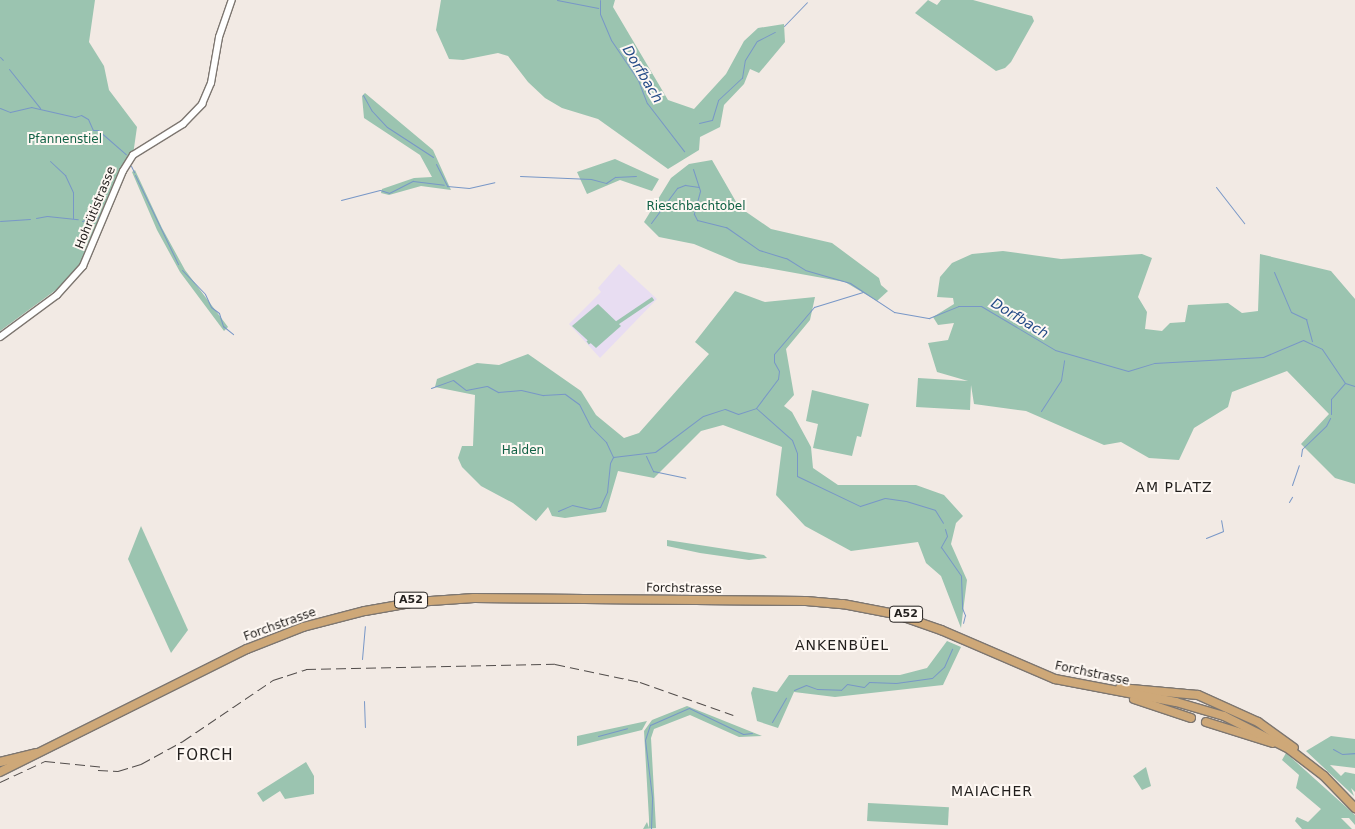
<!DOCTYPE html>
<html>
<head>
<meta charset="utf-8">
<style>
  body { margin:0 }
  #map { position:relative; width:1355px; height:829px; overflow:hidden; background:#f2eae4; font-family:"DejaVu Sans",sans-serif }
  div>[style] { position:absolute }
  .education>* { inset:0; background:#e8ddf2 }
  .green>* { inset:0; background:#9bc4b0; transform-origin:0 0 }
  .stream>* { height:1px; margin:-0.5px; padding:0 0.5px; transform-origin:0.5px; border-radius:0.5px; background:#7897c7 }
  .roads { filter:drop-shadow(1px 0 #7d7670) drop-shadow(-1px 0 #7d7670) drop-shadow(0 1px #7d7670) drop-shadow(0 -1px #7d7670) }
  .secondary>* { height:6px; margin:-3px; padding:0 3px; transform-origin:3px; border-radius:3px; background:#fff }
  .trunk>* { height:8px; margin:-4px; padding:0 4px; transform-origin:4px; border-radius:4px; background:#cea878 }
  .rail>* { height:1px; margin-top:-0.5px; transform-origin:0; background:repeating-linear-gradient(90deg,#514c4a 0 10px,transparent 0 15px) }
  span { translate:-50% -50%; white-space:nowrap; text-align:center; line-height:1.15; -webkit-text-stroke:4px #fef8f3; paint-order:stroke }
  .shield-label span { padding:1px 4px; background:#fef8f3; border:1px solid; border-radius:4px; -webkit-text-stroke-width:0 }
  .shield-label { font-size:11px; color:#221f1d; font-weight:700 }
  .park-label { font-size:12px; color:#126246 }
  .street-label { font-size:12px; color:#221f1d }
  .water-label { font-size:14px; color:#244b87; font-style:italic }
  .neighbourhood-label { font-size:14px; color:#221f1d; letter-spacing:1px }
  .quarter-label { font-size:15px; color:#221f1d; letter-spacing:1px }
</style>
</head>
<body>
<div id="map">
  <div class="education">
    <i style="clip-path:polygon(619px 264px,657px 299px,600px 358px,569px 324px,601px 292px,598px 288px)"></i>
  </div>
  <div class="green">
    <i style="clip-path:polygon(0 0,95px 0,89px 42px,104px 66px,109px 90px,137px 127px,133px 155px,91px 252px,68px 281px,0 331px)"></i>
    <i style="clip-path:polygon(441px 0,615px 0,613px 7px,668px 100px,694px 109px,726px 74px,744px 41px,758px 28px,784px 24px,785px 42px,759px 73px,750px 69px,744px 84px,724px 105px,720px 127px,700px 137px,699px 150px,668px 169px,598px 119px,562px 108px,545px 98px,528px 82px,508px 56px,498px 53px,463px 60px,449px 59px,436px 30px)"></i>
    <i style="clip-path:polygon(928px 0,937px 5px,941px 0,973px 0,1032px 16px,1034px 21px,1011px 62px,1005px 68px,996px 71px,915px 13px)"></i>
    <i style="clip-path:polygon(365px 93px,433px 150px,451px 190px,421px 186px,389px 195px,381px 193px,382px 189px,414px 178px,432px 177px,420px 155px,364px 118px,362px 96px)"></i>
    <i style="clip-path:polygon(615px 159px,659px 179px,652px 191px,620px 180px,587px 194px,577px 172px)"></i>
    <i style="clip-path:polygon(712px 160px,739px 207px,771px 229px,832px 243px,879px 278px,881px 285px,888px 291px,877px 301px,845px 282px,739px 263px,694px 244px,659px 237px,644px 222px,671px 178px,689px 164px)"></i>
    <i style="clip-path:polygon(135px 170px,162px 228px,185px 270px,228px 327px,224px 331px,180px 272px,157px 230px,132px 172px)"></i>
    <i style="clip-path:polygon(1003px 251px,1061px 259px,1142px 254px,1152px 258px,1138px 297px,1147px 312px,1145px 329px,1162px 331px,1170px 323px,1185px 322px,1188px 305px,1228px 303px,1242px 313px,1258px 311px,1260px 254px,1331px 271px,1355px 299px,1355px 484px,1335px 478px,1301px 444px,1329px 414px,1287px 371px,1232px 392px,1228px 407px,1194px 428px,1179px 460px,1149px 458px,1121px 442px,1104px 445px,1026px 411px,974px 404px,971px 385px,970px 410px,916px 407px,918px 378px,968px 381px,937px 372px,928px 343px,948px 340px,954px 323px,938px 325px,933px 317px,954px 304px,953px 298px,937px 297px,940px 277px,952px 263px,972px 254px)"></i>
    <i style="clip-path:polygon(735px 291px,765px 302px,815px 297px,810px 320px,786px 349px,794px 395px,784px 406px,792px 412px,811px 447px,813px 468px,838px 485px,916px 485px,944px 495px,963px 516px,956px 523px,951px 544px,967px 580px,961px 628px,941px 576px,926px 563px,918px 542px,851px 551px,805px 526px,776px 495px,782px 447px,723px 425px,701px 431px,654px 478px,618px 471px,606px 512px,565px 518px,552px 516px,548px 507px,536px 521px,513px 503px,481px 486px,462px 467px,458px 458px,462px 446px,473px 446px,475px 395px,435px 387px,437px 379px,477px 363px,499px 365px,528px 354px,581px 391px,596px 415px,624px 438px,639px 433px,709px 354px,695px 342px)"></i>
    <i style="left:652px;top:297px;width:4px;height:79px;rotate:56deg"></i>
    <i style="clip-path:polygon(598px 304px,621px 326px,596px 348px,572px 326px)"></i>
    <i style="clip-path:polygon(812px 390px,869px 404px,861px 437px,857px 436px,852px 456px,813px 448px,818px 424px,806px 421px)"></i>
    <i style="clip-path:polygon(141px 526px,188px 630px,171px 653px,128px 559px)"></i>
    <i style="clip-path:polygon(667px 540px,764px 555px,767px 558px,749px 560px,700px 553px,667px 546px)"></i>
    <i style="clip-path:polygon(947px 641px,961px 647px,943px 685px,835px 697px,794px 692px,778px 728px,757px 721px,751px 693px,753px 687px,777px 692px,789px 675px,900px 675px,927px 668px)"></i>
    <i style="clip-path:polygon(687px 706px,762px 736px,739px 737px,690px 715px,654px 729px,651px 738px,656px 828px,643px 829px,647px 822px,649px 828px,649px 819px,644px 731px,652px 720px)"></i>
    <i style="clip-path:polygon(647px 721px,642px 730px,577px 746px,577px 736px)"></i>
    <i style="clip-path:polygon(1331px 736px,1355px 739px,1355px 768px,1330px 765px,1341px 776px,1345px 772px,1355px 774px,1355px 792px,1351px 788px,1354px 796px,1306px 751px)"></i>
    <i style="clip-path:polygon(1286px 753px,1355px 815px,1355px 825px,1349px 818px,1341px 818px,1352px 829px,1302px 829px,1295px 821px,1297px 817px,1308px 822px,1321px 809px,1296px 788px,1299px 775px,1282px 760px)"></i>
    <i style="clip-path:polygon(306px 762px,314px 776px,314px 794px,285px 799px,280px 791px,263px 802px,257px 793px)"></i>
    <i style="clip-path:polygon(1146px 767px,1151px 786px,1142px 790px,1133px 776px)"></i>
    <i style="left:868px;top:803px;width:81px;height:18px;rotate:3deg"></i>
  </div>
  <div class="stream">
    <i style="left:557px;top:0;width:42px;rotate:11deg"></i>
    <i style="left:600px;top:0;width:14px;rotate:90deg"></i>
    <i style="left:600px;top:14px;width:28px;rotate:67deg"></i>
    <i style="left:611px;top:40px;width:48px;rotate:56deg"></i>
    <i style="left:638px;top:80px;width:25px;rotate:69deg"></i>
    <i style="left:647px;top:103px;width:61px;rotate:52.4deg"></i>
    <i style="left:784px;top:26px;width:33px;rotate:-46deg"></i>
    <i style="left:0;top:57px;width:4px;rotate:45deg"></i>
    <i style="left:9px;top:69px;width:50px;rotate:51.5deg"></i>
    <i style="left:363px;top:95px;width:18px;rotate:61deg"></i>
    <i style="left:372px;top:111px;width:22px;rotate:47deg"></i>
    <i style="left:387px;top:127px;width:55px;rotate:33.1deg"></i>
    <i style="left:0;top:108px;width:11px;rotate:22deg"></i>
    <i style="left:10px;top:112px;width:22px;rotate:-13deg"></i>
    <i style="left:31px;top:107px;width:45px;rotate:12.8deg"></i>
    <i style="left:75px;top:117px;width:6px;rotate:-18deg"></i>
    <i style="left:81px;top:115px;width:8px;rotate:30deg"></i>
    <i style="left:88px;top:119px;width:12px;rotate:66deg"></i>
    <i style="left:93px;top:130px;width:5px"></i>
    <i style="left:98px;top:130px;width:37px;rotate:41deg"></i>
    <i style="left:699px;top:123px;width:13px;rotate:-13deg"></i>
    <i style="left:712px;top:120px;width:21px;rotate:-73deg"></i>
    <i style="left:718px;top:100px;width:33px;rotate:-43deg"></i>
    <i style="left:742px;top:78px;width:18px;rotate:-81deg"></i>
    <i style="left:745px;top:60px;width:22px;rotate:-58deg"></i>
    <i style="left:757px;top:41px;width:20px;rotate:-27deg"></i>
    <i style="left:50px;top:161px;width:21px;rotate:43deg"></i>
    <i style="left:65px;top:175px;width:19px;rotate:65deg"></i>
    <i style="left:73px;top:192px;width:26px;rotate:90deg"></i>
    <i style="left:436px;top:164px;width:25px;rotate:63deg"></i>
    <i style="left:447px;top:186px;width:22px;rotate:5deg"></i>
    <i style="left:469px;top:188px;width:26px;rotate:-13deg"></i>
    <i style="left:131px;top:166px;width:7px;rotate:63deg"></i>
    <i style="left:693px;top:169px;width:23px;rotate:72deg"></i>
    <i style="left:700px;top:191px;width:24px;rotate:105deg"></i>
    <i style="left:694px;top:214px;width:7px;rotate:63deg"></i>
    <i style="left:697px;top:220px;width:30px;rotate:14deg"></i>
    <i style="left:726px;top:227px;width:40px;rotate:34.9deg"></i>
    <i style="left:759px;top:250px;width:28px;rotate:17deg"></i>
    <i style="left:786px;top:258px;width:22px;rotate:32deg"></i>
    <i style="left:805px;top:270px;width:47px;rotate:16.1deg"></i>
    <i style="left:850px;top:283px;width:53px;rotate:33.4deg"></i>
    <i style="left:894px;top:312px;width:36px;rotate:10deg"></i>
    <i style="left:929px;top:318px;width:31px;rotate:-22deg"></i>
    <i style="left:958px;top:306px;width:23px"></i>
    <i style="left:981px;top:306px;width:86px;rotate:30.7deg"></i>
    <i style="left:1055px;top:350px;width:76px;rotate:16deg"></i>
    <i style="left:1128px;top:371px;width:27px;rotate:-17deg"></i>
    <i style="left:1154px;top:363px;width:109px;rotate:-3.2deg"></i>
    <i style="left:1263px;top:357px;width:43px;rotate:-23deg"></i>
    <i style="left:1303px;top:340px;width:21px;rotate:25deg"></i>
    <i style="left:1322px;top:349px;width:41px;rotate:55.9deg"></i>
    <i style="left:1345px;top:383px;width:10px;rotate:17deg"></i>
    <i style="left:135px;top:175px;width:99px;rotate:64.2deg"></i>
    <i style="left:520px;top:176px;width:71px;rotate:2.4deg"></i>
    <i style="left:591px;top:179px;width:16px;rotate:15deg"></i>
    <i style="left:606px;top:183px;width:11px;rotate:-34deg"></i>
    <i style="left:615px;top:177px;width:21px;rotate:-3deg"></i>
    <i style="left:1216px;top:187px;width:46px;rotate:52.1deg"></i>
    <i style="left:341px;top:200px;width:40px;rotate:-14.4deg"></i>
    <i style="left:380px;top:190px;width:9px;rotate:18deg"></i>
    <i style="left:389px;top:193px;width:27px;rotate:-27deg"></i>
    <i style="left:413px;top:181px;width:31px;rotate:7deg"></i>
    <i style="left:36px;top:218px;width:11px;rotate:-10deg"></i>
    <i style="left:47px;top:216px;width:31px;rotate:6deg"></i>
    <i style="left:0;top:221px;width:30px;rotate:-4deg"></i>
    <i style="left:82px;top:221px;width:18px;rotate:-13deg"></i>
    <i style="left:651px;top:223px;width:44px;rotate:-53.4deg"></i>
    <i style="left:677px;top:188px;width:9px;rotate:-21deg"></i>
    <i style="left:685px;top:185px;width:14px;rotate:8deg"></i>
    <i style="left:182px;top:270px;width:33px;rotate:46deg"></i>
    <i style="left:205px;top:294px;width:14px;rotate:65deg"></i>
    <i style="left:211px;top:307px;width:10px;rotate:37deg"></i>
    <i style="left:219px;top:313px;width:14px;rotate:73deg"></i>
    <i style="left:223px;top:326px;width:13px;rotate:39deg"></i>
    <i style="left:1274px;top:272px;width:43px;rotate:67deg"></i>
    <i style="left:1291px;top:312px;width:17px;rotate:25deg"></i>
    <i style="left:1306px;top:319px;width:23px;rotate:75deg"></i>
    <i style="left:431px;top:388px;width:23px;rotate:-20deg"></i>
    <i style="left:453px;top:380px;width:16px;rotate:38deg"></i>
    <i style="left:466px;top:390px;width:21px;rotate:-11deg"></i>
    <i style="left:487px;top:386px;width:13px;rotate:29deg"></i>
    <i style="left:498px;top:392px;width:23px;rotate:-5deg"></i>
    <i style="left:521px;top:390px;width:23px;rotate:13deg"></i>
    <i style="left:543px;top:395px;width:22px;rotate:-3deg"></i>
    <i style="left:565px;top:394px;width:17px;rotate:36deg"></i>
    <i style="left:579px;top:404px;width:25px;rotate:63deg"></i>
    <i style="left:590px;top:426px;width:23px;rotate:45deg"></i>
    <i style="left:606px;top:442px;width:17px;rotate:65deg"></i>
    <i style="left:613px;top:457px;width:42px;rotate:-6.8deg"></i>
    <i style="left:655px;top:452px;width:60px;rotate:-36.9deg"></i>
    <i style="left:703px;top:416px;width:23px;rotate:-18deg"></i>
    <i style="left:725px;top:409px;width:14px;rotate:21deg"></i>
    <i style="left:738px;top:414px;width:19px;rotate:-18deg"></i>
    <i style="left:756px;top:408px;width:36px;rotate:-53deg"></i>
    <i style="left:778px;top:379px;width:8px;rotate:-83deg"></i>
    <i style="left:779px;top:371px;width:10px;rotate:-119deg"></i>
    <i style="left:774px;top:362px;width:8px;rotate:-90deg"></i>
    <i style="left:774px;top:354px;width:62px;rotate:-49.6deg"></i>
    <i style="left:814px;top:307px;width:51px;rotate:-17deg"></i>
    <i style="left:756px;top:408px;width:48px;rotate:41.6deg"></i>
    <i style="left:792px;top:440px;width:14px;rotate:69deg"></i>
    <i style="left:797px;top:453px;width:23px;rotate:90deg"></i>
    <i style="left:797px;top:476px;width:70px;rotate:25.5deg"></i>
    <i style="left:860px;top:506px;width:26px;rotate:-18deg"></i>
    <i style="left:885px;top:498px;width:21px;rotate:8deg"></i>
    <i style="left:906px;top:501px;width:30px;rotate:17deg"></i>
    <i style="left:935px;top:510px;width:15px;rotate:58deg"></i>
    <i style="left:1041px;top:411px;width:37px;rotate:-57deg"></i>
    <i style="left:1061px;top:380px;width:20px;rotate:-81deg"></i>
    <i style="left:1331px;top:414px;width:15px;rotate:-90deg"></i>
    <i style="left:1331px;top:399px;width:21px;rotate:-49deg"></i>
    <i style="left:646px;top:456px;width:17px;rotate:65deg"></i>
    <i style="left:653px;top:471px;width:33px;rotate:12deg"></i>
    <i style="left:1301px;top:456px;width:7px;rotate:-82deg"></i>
    <i style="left:1302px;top:449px;width:33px;rotate:-44deg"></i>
    <i style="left:1326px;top:426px;width:9px;rotate:-63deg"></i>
    <i style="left:1292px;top:485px;width:21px;rotate:-71deg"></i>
    <i style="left:1289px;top:502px;width:6px;rotate:-59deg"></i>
    <i style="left:558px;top:511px;width:15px;rotate:-23deg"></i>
    <i style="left:572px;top:505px;width:18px;rotate:13deg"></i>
    <i style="left:590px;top:509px;width:10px;rotate:-11deg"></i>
    <i style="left:600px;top:507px;width:17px;rotate:-65deg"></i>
    <i style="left:607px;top:492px;width:29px;rotate:-84deg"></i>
    <i style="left:610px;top:463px;width:7px;rotate:-63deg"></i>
    <i style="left:945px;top:529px;width:7px;rotate:74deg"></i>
    <i style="left:947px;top:536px;width:13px;rotate:119deg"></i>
    <i style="left:941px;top:547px;width:35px;rotate:55deg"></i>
    <i style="left:961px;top:576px;width:32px;rotate:88deg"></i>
    <i style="left:962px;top:608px;width:8px;rotate:67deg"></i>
    <i style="left:965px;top:615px;width:8px;rotate:104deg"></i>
    <i style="left:1206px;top:538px;width:18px;rotate:-22deg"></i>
    <i style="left:1223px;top:531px;width:11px;rotate:-100deg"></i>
    <i style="left:362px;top:659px;width:33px;rotate:-85deg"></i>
    <i style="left:794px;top:690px;width:13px;rotate:-23deg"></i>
    <i style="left:806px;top:685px;width:12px;rotate:20deg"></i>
    <i style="left:817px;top:689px;width:24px;rotate:2deg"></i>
    <i style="left:841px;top:690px;width:8px;rotate:-45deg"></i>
    <i style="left:847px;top:684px;width:17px;rotate:10deg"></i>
    <i style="left:864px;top:687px;width:7px;rotate:-45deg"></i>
    <i style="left:869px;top:682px;width:27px;rotate:2deg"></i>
    <i style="left:896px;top:683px;width:36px;rotate:-8deg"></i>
    <i style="left:932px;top:678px;width:16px;rotate:-43deg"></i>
    <i style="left:944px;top:667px;width:20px;rotate:-66deg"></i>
    <i style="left:364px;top:701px;width:26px;rotate:88deg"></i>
    <i style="left:772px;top:722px;width:28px;rotate:-60deg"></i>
    <i style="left:598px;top:736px;width:30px;rotate:-15deg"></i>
    <i style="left:1333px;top:749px;width:10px;rotate:29deg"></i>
    <i style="left:1342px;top:754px;width:13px;rotate:-4deg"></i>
    <i style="left:651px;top:829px;width:32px;rotate:-88deg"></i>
    <i style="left:652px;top:797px;width:57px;rotate:-97deg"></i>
    <i style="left:645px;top:740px;width:16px;rotate:-72deg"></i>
    <i style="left:650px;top:725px;width:43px;rotate:-23.6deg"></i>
    <i style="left:689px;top:708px;width:60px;rotate:25.7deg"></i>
    <i style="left:743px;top:734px;width:9px;rotate:-6deg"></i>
  </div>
  <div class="roads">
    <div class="secondary">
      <i style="left:0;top:337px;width:71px;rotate:-36.4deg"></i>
      <i style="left:57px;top:295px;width:39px;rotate:-48deg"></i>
      <i style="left:83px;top:266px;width:103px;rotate:-67.2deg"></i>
      <i style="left:123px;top:171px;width:19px;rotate:-58deg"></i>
      <i style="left:133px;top:155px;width:59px;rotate:-31.8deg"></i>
      <i style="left:183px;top:124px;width:28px;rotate:-46deg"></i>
      <i style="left:202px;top:104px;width:23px;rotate:-67deg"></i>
      <i style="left:211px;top:83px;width:47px;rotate:-80.1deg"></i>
      <i style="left:219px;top:37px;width:39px;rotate:-71deg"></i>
    </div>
    <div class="trunk">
      <i style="left:1120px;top:688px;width:78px;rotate:5.1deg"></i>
      <i style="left:1198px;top:695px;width:66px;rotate:24.2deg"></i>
      <i style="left:1258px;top:722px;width:44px;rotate:35.8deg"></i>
      <i style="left:1134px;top:699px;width:60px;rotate:18.4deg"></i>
      <i style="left:1206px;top:722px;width:70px;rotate:17.4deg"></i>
      <i style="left:0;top:762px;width:37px;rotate:-14deg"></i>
      <i style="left:0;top:772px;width:276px;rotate:-26.5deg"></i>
      <i style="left:247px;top:649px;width:60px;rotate:-21.4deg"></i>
      <i style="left:303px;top:627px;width:64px;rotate:-14.5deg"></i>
      <i style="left:365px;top:611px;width:52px;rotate:-10deg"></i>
      <i style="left:416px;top:602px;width:58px;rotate:-3.9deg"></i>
      <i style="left:474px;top:598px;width:332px;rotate:0.5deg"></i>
      <i style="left:806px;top:601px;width:37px;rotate:5deg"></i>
      <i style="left:843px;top:604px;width:53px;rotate:10.9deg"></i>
      <i style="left:895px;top:614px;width:49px;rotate:19.2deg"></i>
      <i style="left:941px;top:630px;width:124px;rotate:23.3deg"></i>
      <i style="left:1055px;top:679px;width:123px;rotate:10.8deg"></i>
      <i style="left:1176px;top:702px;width:50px;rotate:16.3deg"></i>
      <i style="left:1224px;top:716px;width:73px;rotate:26.9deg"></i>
      <i style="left:1289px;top:749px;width:44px;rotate:37.6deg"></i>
      <i style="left:1324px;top:776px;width:45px;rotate:45.9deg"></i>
    </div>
  </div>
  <div class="rail">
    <i style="left:98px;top:770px;width:20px;rotate:3deg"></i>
    <i style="left:118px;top:771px;width:24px;rotate:-17deg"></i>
    <i style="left:141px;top:764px;width:48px;rotate:-28.7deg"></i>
    <i style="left:183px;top:741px;width:109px;rotate:-34.1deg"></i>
    <i style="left:273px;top:680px;width:35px;rotate:-18deg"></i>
    <i style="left:306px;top:669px;width:249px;rotate:-1.2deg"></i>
    <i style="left:555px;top:664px;width:87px;rotate:12deg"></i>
    <i style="left:640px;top:682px;width:99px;rotate:19.5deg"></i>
    <i style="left:0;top:782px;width:50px;rotate:-25deg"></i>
    <i style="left:45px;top:761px;width:60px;rotate:5.7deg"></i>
  </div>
  <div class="shield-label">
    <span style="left:411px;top:600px">A52</span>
    <span style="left:906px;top:614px">A52</span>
  </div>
  <div class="park-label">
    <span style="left:65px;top:140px">Pfannenstiel</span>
    <span style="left:696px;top:207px">Rieschbachtobel</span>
    <span style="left:523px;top:451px">Halden</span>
  </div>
  <div class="street-label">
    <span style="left:96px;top:208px;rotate:-68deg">Hohrütistrasse</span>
    <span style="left:684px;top:589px;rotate:1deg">Forchstrasse</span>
    <span style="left:280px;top:625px;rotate:-20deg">Forchstrasse</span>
    <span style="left:1092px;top:674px;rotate:12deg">Forchstrasse</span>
  </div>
  <div class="water-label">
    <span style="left:643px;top:74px;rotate:59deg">Dorfbach</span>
    <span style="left:1020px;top:318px;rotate:31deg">Dorfbach</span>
  </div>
  <div class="neighbourhood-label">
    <span style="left:1174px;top:487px">AM PLATZ</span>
    <span style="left:842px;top:645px">ANKENBÜEL</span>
    <span style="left:992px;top:791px">MAIACHER</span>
  </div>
  <div class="quarter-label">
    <span style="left:205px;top:756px">FORCH</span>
  </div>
</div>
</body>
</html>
